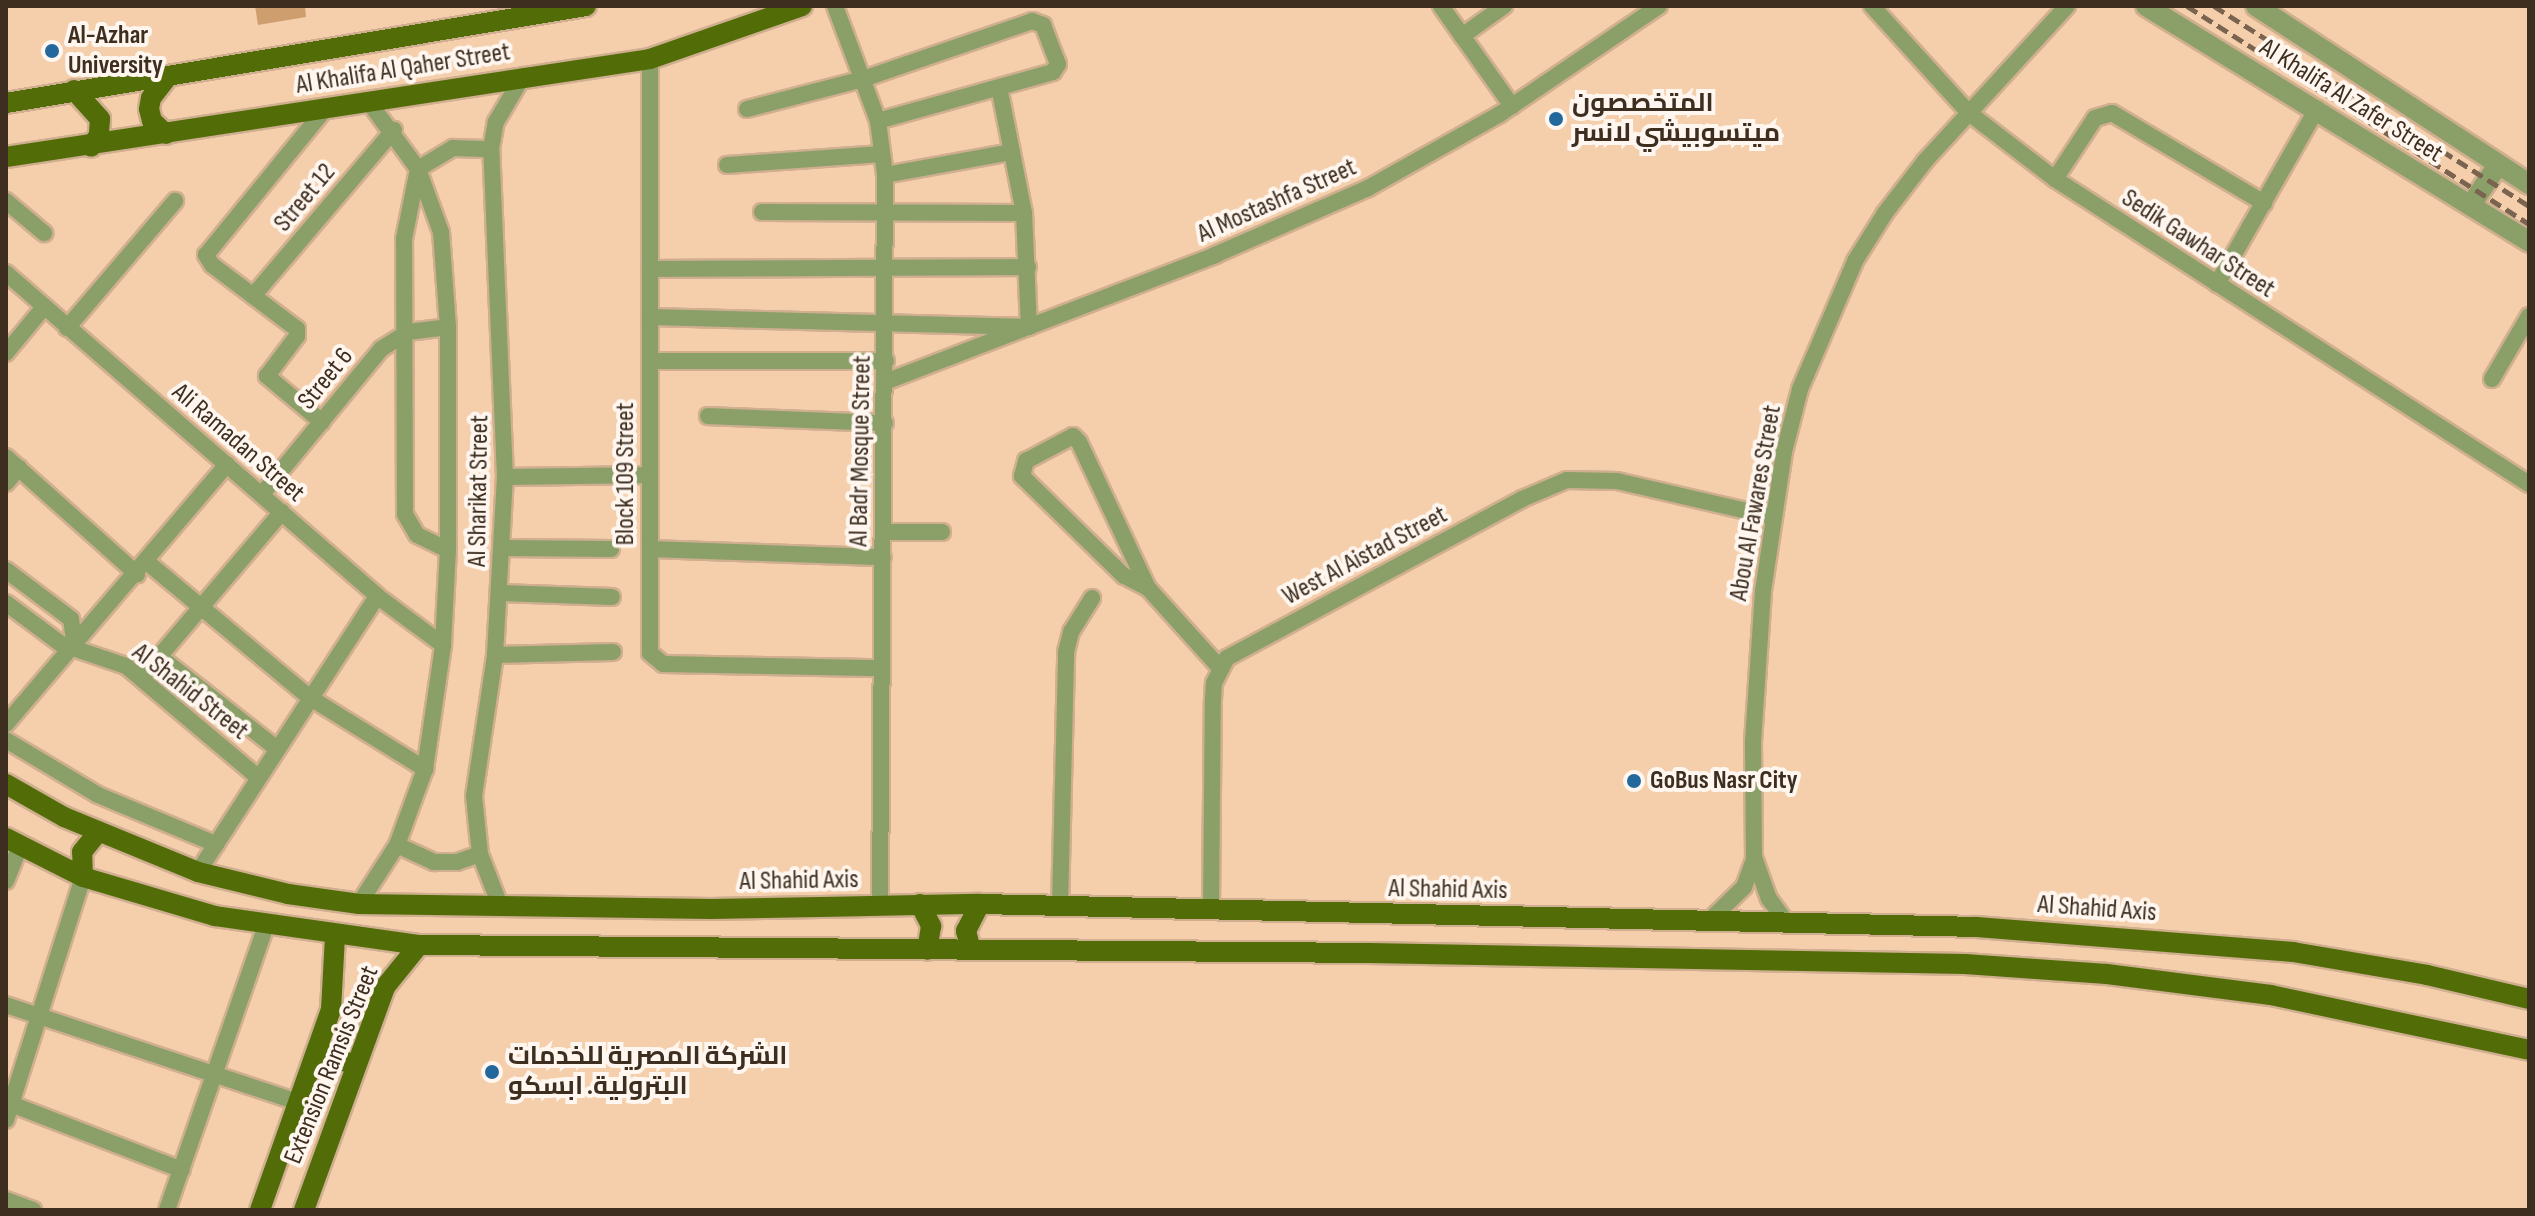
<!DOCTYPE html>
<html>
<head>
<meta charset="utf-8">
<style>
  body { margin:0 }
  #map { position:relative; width:2535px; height:1216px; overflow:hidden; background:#f5cfac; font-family:"Sofia Sans Condensed",Cairo,sans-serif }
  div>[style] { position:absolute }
  .green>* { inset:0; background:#cf9e6f }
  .roads { filter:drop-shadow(2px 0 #d0af90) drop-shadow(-2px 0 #d0af90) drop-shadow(0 2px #d0af90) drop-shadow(0 -2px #d0af90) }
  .minor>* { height:16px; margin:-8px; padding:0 8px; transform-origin:8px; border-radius:8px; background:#8ba069 }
  .tertiary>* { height:20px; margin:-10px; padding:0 10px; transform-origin:10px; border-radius:10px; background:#8ba069 }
  .primary>* { height:20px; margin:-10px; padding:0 10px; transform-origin:10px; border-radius:10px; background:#526d07 }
  .rail>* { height:5px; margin-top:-2.5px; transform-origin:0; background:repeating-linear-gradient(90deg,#7a644f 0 12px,transparent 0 18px) }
  .dots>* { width:22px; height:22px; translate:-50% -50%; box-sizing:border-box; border:4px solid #fef6ef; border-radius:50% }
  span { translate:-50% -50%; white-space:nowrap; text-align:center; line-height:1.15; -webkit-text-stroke:8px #fef6ef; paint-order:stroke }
  .poi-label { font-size:26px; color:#3d2e20; font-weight:700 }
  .left { translate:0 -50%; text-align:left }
  .street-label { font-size:26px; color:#3d2e20 }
  .frame { position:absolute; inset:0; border:8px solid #3d2e20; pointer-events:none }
</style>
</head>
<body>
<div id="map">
  <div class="green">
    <i style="clip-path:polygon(255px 6px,305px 6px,306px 17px,258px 25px)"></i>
  </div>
  <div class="roads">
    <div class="minor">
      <i style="left:835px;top:6px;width:123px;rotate:69.5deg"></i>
      <i style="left:878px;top:121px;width:54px;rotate:82.6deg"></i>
      <i style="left:885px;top:175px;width:729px;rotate:90.39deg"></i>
      <i style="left:1441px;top:6px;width:123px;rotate:54.6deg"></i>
      <i style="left:1872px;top:6px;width:144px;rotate:47.8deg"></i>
      <i style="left:1969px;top:113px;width:108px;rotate:37.5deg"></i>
      <i style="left:2055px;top:179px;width:564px;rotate:32.76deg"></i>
      <i style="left:1462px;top:36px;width:52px;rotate:-35.5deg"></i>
      <i style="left:650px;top:59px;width:594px;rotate:90deg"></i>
      <i style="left:650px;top:653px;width:17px;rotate:40deg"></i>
      <i style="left:663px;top:664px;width:218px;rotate:1.1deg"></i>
      <i style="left:747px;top:109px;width:120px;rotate:-14.5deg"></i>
      <i style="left:863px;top:79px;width:179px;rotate:-18.9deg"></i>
      <i style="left:1032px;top:21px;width:12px;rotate:20deg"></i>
      <i style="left:1043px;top:25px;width:42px;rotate:69deg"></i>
      <i style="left:1058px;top:64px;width:9px;rotate:122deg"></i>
      <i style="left:1053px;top:72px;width:182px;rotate:164.4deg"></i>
      <i style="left:727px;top:165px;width:155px;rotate:-4.1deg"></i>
      <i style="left:885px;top:175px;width:129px;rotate:-10.3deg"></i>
      <i style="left:2055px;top:179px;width:73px;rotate:-56.7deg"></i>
      <i style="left:2095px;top:118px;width:18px;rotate:-16deg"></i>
      <i style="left:2112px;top:113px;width:177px;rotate:30.6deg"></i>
      <i style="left:6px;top:201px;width:50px;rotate:40.1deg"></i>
      <i style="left:762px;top:212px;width:262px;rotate:0.2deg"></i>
      <i style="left:651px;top:269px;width:377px;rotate:-0.3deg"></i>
      <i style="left:6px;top:273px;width:492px;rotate:41deg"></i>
      <i style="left:377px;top:596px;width:82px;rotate:36.6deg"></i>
      <i style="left:2217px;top:284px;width:202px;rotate:-60.3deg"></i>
      <i style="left:253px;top:296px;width:218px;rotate:-49.7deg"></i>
      <i style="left:651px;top:317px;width:378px;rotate:1.5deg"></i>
      <i style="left:1029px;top:327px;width:114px;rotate:-92.5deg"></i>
      <i style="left:1024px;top:213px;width:128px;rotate:-101.2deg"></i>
      <i style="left:67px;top:328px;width:167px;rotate:-49.6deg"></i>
      <i style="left:6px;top:353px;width:60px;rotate:-50.4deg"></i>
      <i style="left:651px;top:361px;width:235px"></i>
      <i style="left:2492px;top:379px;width:73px;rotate:-59.6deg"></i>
      <i style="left:885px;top:382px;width:354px;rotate:-21deg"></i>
      <i style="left:1215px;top:255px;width:167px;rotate:-23.6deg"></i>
      <i style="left:1368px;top:188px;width:151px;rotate:-29.3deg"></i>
      <i style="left:1500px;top:114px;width:192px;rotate:-34.2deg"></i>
      <i style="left:708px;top:416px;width:177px;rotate:2.3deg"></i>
      <i style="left:322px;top:422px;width:72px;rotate:-140.1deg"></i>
      <i style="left:267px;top:376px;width:50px;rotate:-53.1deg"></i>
      <i style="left:297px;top:336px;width:7px;rotate:-90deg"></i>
      <i style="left:297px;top:329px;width:106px;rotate:-143deg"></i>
      <i style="left:212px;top:265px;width:12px;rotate:-121deg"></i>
      <i style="left:206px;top:255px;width:190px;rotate:-50.8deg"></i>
      <i style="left:1073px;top:436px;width:8px;rotate:45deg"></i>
      <i style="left:1079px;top:442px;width:161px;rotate:64.7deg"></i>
      <i style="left:1148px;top:588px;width:27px;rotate:-153deg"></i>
      <i style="left:1124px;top:576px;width:143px;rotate:-135.6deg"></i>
      <i style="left:1022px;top:476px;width:16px;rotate:-75deg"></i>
      <i style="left:1026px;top:461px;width:53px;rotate:-28deg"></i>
      <i style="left:6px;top:457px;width:176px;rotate:41.8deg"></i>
      <i style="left:505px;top:477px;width:145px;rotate:-0.8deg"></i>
      <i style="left:6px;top:483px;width:20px;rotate:-49deg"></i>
      <i style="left:262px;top:494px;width:188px;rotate:-50.6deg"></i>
      <i style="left:381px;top:349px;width:32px;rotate:-32deg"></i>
      <i style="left:408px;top:332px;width:40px;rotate:-7.1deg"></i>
      <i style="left:884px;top:532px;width:58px"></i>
      <i style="left:503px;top:548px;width:108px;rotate:0.5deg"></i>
      <i style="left:650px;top:549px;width:233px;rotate:2deg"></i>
      <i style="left:448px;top:550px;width:34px;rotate:-154deg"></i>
      <i style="left:417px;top:535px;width:24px;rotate:-120deg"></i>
      <i style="left:405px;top:514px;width:275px;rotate:-90.2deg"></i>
      <i style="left:404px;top:239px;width:71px;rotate:-78.7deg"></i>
      <i style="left:418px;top:169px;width:41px;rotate:-31deg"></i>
      <i style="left:453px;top:148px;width:38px;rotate:2deg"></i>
      <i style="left:147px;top:562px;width:211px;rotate:39.8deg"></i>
      <i style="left:309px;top:697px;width:137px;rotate:31.8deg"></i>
      <i style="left:6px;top:570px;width:81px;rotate:37deg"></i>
      <i style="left:71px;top:619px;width:29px;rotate:82deg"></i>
      <i style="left:1148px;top:588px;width:108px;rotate:48deg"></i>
      <i style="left:501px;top:593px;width:111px;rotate:2.1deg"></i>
      <i style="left:6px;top:603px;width:69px;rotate:36.7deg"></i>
      <i style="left:61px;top:644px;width:69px;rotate:18.7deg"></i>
      <i style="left:126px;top:666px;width:172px;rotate:40.1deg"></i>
      <i style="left:495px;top:655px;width:118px;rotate:-1.5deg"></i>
      <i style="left:160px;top:657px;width:147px;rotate:38.1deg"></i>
      <i style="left:141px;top:678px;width:218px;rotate:-49.7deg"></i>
      <i style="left:6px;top:724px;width:341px;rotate:-49.6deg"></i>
      <i style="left:6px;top:740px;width:107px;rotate:30.9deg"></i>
      <i style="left:98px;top:795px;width:128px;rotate:22.6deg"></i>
      <i style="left:397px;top:845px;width:41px;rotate:24.7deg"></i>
      <i style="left:434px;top:862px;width:23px"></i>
      <i style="left:457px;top:862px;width:24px;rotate:-19deg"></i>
      <i style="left:198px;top:872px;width:329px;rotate:-57deg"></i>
      <i style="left:6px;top:881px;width:38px;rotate:-68deg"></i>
      <i style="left:359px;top:904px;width:70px;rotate:-57.2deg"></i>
      <i style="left:397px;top:845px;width:81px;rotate:-69.8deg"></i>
      <i style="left:425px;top:769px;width:125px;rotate:-81.7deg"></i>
      <i style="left:443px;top:645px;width:95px;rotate:-87deg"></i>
      <i style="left:448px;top:550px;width:223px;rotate:-90deg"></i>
      <i style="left:448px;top:327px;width:95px;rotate:-94.2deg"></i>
      <i style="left:441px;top:232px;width:67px;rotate:-110.1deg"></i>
      <i style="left:418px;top:169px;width:84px;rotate:-126.3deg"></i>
      <i style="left:1060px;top:906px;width:254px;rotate:-88.6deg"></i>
      <i style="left:1066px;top:652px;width:21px;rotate:-76deg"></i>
      <i style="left:1071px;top:632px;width:40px;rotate:-58deg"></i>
      <i style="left:501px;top:908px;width:58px;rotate:-111.3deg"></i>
      <i style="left:480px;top:854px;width:58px;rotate:-95.9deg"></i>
      <i style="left:474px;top:796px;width:143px;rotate:-81.5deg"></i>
      <i style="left:495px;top:655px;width:178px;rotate:-86.8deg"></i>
      <i style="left:505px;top:477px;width:328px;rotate:-92.4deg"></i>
      <i style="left:491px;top:149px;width:27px;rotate:-80deg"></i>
      <i style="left:496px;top:122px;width:53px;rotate:-59.6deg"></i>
      <i style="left:1211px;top:910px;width:210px;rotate:-89.5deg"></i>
      <i style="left:1213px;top:700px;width:17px;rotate:-87deg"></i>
      <i style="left:1214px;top:683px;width:28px;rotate:-63deg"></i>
      <i style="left:1227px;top:658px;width:335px;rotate:-28.3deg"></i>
      <i style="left:1522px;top:499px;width:49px;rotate:-22.9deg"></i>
      <i style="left:1567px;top:480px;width:50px;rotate:1.1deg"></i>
      <i style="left:1617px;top:481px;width:160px;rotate:13deg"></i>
      <i style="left:1710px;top:920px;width:47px;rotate:-44.1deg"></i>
      <i style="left:1744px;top:887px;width:30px;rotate:-70deg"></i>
      <i style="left:1786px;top:922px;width:29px;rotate:-126deg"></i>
      <i style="left:1769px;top:899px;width:45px;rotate:-109.7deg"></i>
      <i style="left:1754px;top:857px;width:115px;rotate:-90.5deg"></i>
      <i style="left:1753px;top:742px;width:151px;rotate:-86.2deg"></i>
      <i style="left:1763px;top:591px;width:141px;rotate:-81.4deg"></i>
      <i style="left:1784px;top:452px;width:65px;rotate:-75.7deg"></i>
      <i style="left:1800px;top:389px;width:139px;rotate:-66.7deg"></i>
      <i style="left:1855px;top:261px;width:57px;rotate:-58deg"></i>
      <i style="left:1885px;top:213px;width:66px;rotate:-52.4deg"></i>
      <i style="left:1925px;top:161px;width:210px;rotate:-47.5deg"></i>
      <i style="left:6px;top:1005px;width:310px;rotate:18.4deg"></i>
      <i style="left:11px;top:1104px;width:183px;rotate:21.1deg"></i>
      <i style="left:6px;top:1120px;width:255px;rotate:-72.4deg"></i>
      <i style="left:6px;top:1200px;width:29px;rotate:20deg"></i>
      <i style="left:167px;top:1210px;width:301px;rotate:-70.8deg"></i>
    </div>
    <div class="tertiary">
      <i style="left:2146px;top:6px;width:450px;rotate:31.6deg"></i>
      <i style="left:2256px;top:6px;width:326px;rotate:33.1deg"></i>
      <i style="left:2471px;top:205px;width:48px;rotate:-56deg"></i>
    </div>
    <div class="primary">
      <i style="left:74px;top:90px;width:39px;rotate:48deg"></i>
      <i style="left:100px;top:119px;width:16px;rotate:94deg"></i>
      <i style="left:99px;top:135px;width:14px;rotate:124deg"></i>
      <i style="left:6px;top:103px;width:588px;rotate:-9.49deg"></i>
      <i style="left:166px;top:134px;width:19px;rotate:-137deg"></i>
      <i style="left:152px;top:121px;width:12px;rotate:-104deg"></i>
      <i style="left:149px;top:109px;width:11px;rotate:-80deg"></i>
      <i style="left:151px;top:98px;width:24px;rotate:-52deg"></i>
      <i style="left:6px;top:157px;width:651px;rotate:-8.65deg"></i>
      <i style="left:650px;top:59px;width:161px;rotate:-19.2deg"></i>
      <i style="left:6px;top:784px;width:67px;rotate:29.6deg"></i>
      <i style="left:64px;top:817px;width:145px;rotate:22.3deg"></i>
      <i style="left:198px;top:872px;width:93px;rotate:13.7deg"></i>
      <i style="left:288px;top:894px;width:72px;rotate:8deg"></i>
      <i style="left:359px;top:904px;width:352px;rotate:0.8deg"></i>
      <i style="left:711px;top:909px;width:269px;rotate:-1.1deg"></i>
      <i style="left:980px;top:904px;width:997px;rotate:1.32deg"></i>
      <i style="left:1977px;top:927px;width:317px;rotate:4.5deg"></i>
      <i style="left:2293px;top:952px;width:136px;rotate:9.7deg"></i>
      <i style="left:2427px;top:975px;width:105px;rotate:13.2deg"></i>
      <i style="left:6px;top:838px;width:86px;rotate:26.9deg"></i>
      <i style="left:83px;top:877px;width:138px;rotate:16.5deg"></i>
      <i style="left:215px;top:916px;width:206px;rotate:8.1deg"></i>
      <i style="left:419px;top:945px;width:950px;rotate:0.48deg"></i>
      <i style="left:1369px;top:953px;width:596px;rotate:1.06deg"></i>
      <i style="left:1965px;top:964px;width:142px;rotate:4deg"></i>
      <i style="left:2107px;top:974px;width:165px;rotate:7.3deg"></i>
      <i style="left:2271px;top:995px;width:264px;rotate:12deg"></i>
      <i style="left:83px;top:877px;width:25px;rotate:-92deg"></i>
      <i style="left:82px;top:852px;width:26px;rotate:-51deg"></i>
      <i style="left:920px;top:904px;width:25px;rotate:63deg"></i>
      <i style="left:931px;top:926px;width:24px;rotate:99deg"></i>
      <i style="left:971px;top:950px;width:20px;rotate:-105deg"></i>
      <i style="left:966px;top:931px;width:30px;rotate:-63deg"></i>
      <i style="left:318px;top:1051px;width:40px;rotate:21deg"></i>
      <i style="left:260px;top:1210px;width:212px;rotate:-70.5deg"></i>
      <i style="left:331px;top:1010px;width:73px;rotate:-86.9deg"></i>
      <i style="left:304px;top:1210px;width:237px;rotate:-70deg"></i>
      <i style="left:385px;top:987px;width:54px;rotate:-51deg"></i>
    </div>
  </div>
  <div class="rail">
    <i style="left:2187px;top:6px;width:406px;rotate:32.5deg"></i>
    <i style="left:2214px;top:6px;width:373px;rotate:32.4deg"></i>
  </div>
  <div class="dots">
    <i style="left:52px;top:51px;background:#22689d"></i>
    <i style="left:1556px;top:119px;background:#22689d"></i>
    <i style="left:1634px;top:781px;background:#22689d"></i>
    <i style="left:492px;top:1072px;background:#22689d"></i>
  </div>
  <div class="poi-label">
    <span class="left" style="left:68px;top:51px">Al-Azhar<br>University</span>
    <span class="left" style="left:1572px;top:119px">المتخصصون<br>ميتسوبيشي لانسر</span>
    <span class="left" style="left:1650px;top:781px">GoBus Nasr City</span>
    <span class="left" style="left:508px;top:1072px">الشركة المصرية للخدمات<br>البترولية. ابسكو</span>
  </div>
  <div class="street-label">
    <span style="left:403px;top:69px;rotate:-9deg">Al Khalifa Al Qaher Street</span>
    <span style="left:2351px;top:101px;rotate:32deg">Al Khalifa Al Zafer Street</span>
    <span style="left:305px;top:198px;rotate:-50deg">Street 12</span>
    <span style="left:1277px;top:201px;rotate:-24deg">Al Mostashfa Street</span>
    <span style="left:2198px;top:244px;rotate:33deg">Sedik Gawhar Street</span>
    <span style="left:326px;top:379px;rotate:-51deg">Street 6</span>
    <span style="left:238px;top:443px;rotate:41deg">Ali Ramadan Street</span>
    <span style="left:861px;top:451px;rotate:-89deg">Al Badr Mosque Street</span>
    <span style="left:626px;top:474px;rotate:-90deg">Block 109 Street</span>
    <span style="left:479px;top:491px;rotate:-89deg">Al Sharikat Street</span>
    <span style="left:1756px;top:503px;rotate:-80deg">Abou Al Fawares Street</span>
    <span style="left:1365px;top:556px;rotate:-28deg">West Al Aistad Street</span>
    <span style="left:190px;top:692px;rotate:38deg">Al Shahid Street</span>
    <span style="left:799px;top:881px;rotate:-1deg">Al Shahid Axis</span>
    <span style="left:1448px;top:890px;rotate:1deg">Al Shahid Axis</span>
    <span style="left:2097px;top:909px;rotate:4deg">Al Shahid Axis</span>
    <span style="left:332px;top:1065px;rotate:-68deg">Extension Ramsis Street</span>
  </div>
  <div class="frame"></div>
</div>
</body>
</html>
